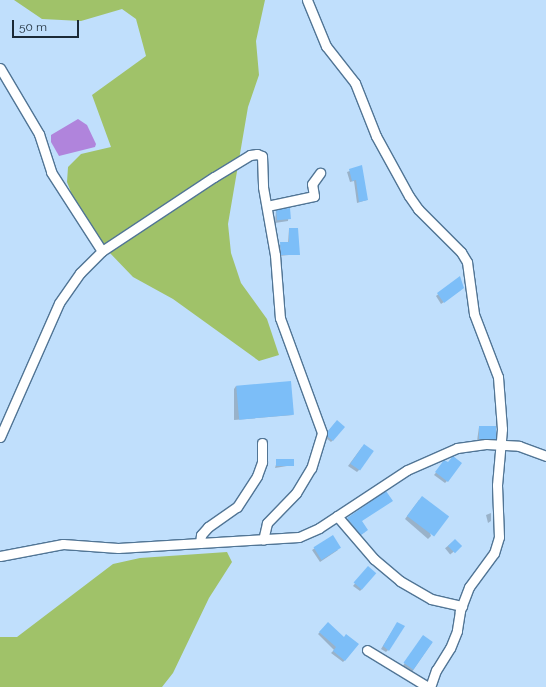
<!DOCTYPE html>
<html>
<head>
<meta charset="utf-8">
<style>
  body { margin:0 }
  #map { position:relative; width:546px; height:687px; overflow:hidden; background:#c0dffc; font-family:Raleway,sans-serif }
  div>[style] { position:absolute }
  .green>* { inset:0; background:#a0c269 }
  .water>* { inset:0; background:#b084dc }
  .shadow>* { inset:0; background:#0003; transform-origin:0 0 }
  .building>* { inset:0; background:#7cbef8; transform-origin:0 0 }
  .roads { filter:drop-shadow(1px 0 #517595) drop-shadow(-1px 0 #517595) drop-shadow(0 1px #517595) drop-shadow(0 -1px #517595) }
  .street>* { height:9px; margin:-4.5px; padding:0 4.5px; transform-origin:4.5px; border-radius:4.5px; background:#fff }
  span { translate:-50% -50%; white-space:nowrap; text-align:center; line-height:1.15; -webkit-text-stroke:4px #c0dffc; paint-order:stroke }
  .scale { position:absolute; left:12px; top:20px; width:67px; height:18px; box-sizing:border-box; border:2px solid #1b2a37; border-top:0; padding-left:5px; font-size:12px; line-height:14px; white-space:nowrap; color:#1b2a37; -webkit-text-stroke:3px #c0dffc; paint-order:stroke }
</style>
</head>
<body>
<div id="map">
  <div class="green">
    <i style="clip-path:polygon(14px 0,265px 0,256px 41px,259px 75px,248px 107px,228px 224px,231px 253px,241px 283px,267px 319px,279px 355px,259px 361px,173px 299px,133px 277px,84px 226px,67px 182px,68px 167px,81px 154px,111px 147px,92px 95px,146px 56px,136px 19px,122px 9px,81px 21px,42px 19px)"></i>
    <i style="clip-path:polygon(227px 552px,232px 562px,209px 598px,173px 673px,162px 687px,0 687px,0 637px,17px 637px,113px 564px,140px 558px)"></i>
  </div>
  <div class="water">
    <i style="clip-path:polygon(78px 119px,87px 125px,96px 144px,95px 147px,59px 156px,51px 142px,51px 135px)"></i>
  </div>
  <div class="shadow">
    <i style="clip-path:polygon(361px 167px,367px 200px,357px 203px,354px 181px,350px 182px,347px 172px)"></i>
    <i style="clip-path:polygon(289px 209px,288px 221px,275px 223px,276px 211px)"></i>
    <i style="clip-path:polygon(289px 229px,299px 254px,279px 256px,279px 245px,288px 243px)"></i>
    <i style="clip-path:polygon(460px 277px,461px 290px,441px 304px,436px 296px)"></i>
    <i style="clip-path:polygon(236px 386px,293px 415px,234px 420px,234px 389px)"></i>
    <i style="clip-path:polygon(335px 423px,333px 440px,331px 442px,326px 438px,326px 434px)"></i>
    <i style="clip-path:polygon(479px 427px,494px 438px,477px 441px)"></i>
    <i style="clip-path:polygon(362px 447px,359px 470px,357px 472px,348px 466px)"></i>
    <i style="clip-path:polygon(277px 461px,293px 465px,275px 468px)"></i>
    <i style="clip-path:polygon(444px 463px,447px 481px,445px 483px,434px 475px)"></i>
    <i style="clip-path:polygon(386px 492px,361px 522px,365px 532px,359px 536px,345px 521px)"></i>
    <i style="clip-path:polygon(419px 500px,431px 536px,428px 539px,405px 519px)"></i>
    <i style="clip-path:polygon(491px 513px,491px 521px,488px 523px,486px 515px)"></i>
    <i style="left:455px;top:540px;width:8px;height:13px;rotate:50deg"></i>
    <i style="clip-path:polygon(315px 548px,338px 550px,320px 562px,312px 550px)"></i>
    <i style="clip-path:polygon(366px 570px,362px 589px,360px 591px,353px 586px)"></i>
    <i style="clip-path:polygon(328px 624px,345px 660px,343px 662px,331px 653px,334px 650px,318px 634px)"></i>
    <i style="clip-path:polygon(396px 625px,388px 650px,386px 652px,381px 649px)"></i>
    <i style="left:423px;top:636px;width:11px;height:37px;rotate:34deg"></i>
  </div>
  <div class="building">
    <i style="clip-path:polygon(362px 165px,368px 200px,359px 202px,356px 180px,352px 181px,349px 169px)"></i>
    <i style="left:290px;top:208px;width:11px;height:14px;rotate:85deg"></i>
    <i style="clip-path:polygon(289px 228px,298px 228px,300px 255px,281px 255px,280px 242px,289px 242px)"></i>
    <i style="clip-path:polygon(460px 276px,464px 288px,444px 303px,437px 293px)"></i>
    <i style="left:291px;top:381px;width:34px;height:55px;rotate:85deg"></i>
    <i style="clip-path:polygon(337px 420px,345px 427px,333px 441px,327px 436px,328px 431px)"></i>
    <i style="left:479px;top:426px;width:17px;height:13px"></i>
    <i style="left:364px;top:444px;width:12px;height:24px;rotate:35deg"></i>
    <i style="clip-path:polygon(453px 456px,462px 463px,448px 482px,435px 472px,444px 460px,448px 462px)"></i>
    <i style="left:294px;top:459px;width:7px;height:18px;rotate:90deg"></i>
    <i style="clip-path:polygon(386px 491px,393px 501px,362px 521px,368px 530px,361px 535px,347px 518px)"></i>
    <i style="left:422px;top:496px;width:34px;height:25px;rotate:37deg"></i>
    <i style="left:333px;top:535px;width:15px;height:23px;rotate:58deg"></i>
    <i style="left:455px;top:539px;width:10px;height:10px;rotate:45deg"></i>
    <i style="left:368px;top:566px;width:11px;height:22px;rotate:41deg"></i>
    <i style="clip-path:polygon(328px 622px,344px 637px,346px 634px,359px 644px,345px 661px,333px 651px,336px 647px,319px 632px)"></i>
    <i style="clip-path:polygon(397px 622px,405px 626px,389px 651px,383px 646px)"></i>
    <i style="left:423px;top:635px;width:12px;height:34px;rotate:35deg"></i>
  </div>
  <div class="roads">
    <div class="street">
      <i style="left:307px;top:0;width:50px;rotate:67.6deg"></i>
      <i style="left:326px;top:46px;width:47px;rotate:51.9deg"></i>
      <i style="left:355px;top:83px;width:57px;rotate:68.4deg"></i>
      <i style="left:376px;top:136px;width:68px;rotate:61.2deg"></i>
      <i style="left:409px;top:196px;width:16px;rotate:55deg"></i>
      <i style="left:418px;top:209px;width:61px;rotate:45deg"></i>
      <i style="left:461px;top:252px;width:12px;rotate:59deg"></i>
      <i style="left:467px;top:262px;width:52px;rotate:82.3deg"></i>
      <i style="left:474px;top:314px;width:67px;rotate:69.1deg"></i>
      <i style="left:498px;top:377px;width:52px;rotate:85.6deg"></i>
      <i style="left:502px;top:429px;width:56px;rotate:95.1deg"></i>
      <i style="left:497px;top:485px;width:52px;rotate:87.8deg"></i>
      <i style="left:499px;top:537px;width:17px;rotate:107deg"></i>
      <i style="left:494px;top:553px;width:42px;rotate:126.3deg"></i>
      <i style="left:469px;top:587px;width:26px;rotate:111deg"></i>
      <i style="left:460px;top:611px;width:20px;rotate:99deg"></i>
      <i style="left:457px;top:631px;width:18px;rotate:112deg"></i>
      <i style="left:450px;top:648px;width:26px;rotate:122deg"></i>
      <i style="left:436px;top:670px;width:18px;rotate:109deg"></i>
      <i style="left:0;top:68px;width:77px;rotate:59.4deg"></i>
      <i style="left:39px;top:134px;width:40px;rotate:72deg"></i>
      <i style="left:51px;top:172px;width:94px;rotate:57.2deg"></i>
      <i style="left:267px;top:206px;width:48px;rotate:-12deg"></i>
      <i style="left:314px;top:196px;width:12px;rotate:-99deg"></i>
      <i style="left:312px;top:184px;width:14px;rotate:-54deg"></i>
      <i style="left:0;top:437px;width:146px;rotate:-66.2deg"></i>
      <i style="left:59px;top:303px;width:37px;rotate:-55deg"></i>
      <i style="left:80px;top:273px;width:31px;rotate:-45deg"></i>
      <i style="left:102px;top:251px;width:134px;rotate:-33.5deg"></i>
      <i style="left:214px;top:177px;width:42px;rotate:-31.4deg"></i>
      <i style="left:250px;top:155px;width:7px;rotate:-8deg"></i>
      <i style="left:257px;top:154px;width:5px;rotate:22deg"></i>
      <i style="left:262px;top:156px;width:31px;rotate:88deg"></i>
      <i style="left:263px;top:187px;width:69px;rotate:80deg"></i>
      <i style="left:275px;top:255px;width:63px;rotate:85.5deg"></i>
      <i style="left:280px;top:318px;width:122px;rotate:69.9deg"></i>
      <i style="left:322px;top:433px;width:37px;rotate:107deg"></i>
      <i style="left:311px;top:468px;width:29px;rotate:121deg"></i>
      <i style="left:296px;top:493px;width:42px;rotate:134deg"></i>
      <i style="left:267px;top:523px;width:17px;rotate:103deg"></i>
      <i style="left:337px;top:516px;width:57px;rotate:49.3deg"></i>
      <i style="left:374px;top:559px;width:34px;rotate:40deg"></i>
      <i style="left:400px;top:581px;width:36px;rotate:30deg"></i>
      <i style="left:431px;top:599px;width:32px;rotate:13deg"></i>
      <i style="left:200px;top:543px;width:8px;rotate:-83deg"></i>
      <i style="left:201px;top:535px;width:11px;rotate:-49deg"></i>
      <i style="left:208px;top:527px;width:35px;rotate:-35deg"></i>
      <i style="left:237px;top:507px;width:37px;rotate:-57deg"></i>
      <i style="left:257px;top:476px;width:15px;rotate:-70deg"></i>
      <i style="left:262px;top:462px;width:19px;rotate:-90deg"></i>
      <i style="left:0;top:556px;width:64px;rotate:-10.8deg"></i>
      <i style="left:63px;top:544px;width:55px;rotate:4.2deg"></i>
      <i style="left:118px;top:548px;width:181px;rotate:-3.5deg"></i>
      <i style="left:299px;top:537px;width:22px;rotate:-24deg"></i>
      <i style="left:319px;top:528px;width:105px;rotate:-33.4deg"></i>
      <i style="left:407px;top:470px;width:55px;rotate:-23.7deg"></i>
      <i style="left:457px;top:448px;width:29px;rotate:-8deg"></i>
      <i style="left:486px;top:444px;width:33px;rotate:3deg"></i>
      <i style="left:519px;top:446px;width:29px;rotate:20deg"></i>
      <i style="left:367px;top:650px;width:71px;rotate:31.2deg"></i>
    </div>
  </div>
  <div class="scale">50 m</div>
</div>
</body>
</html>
